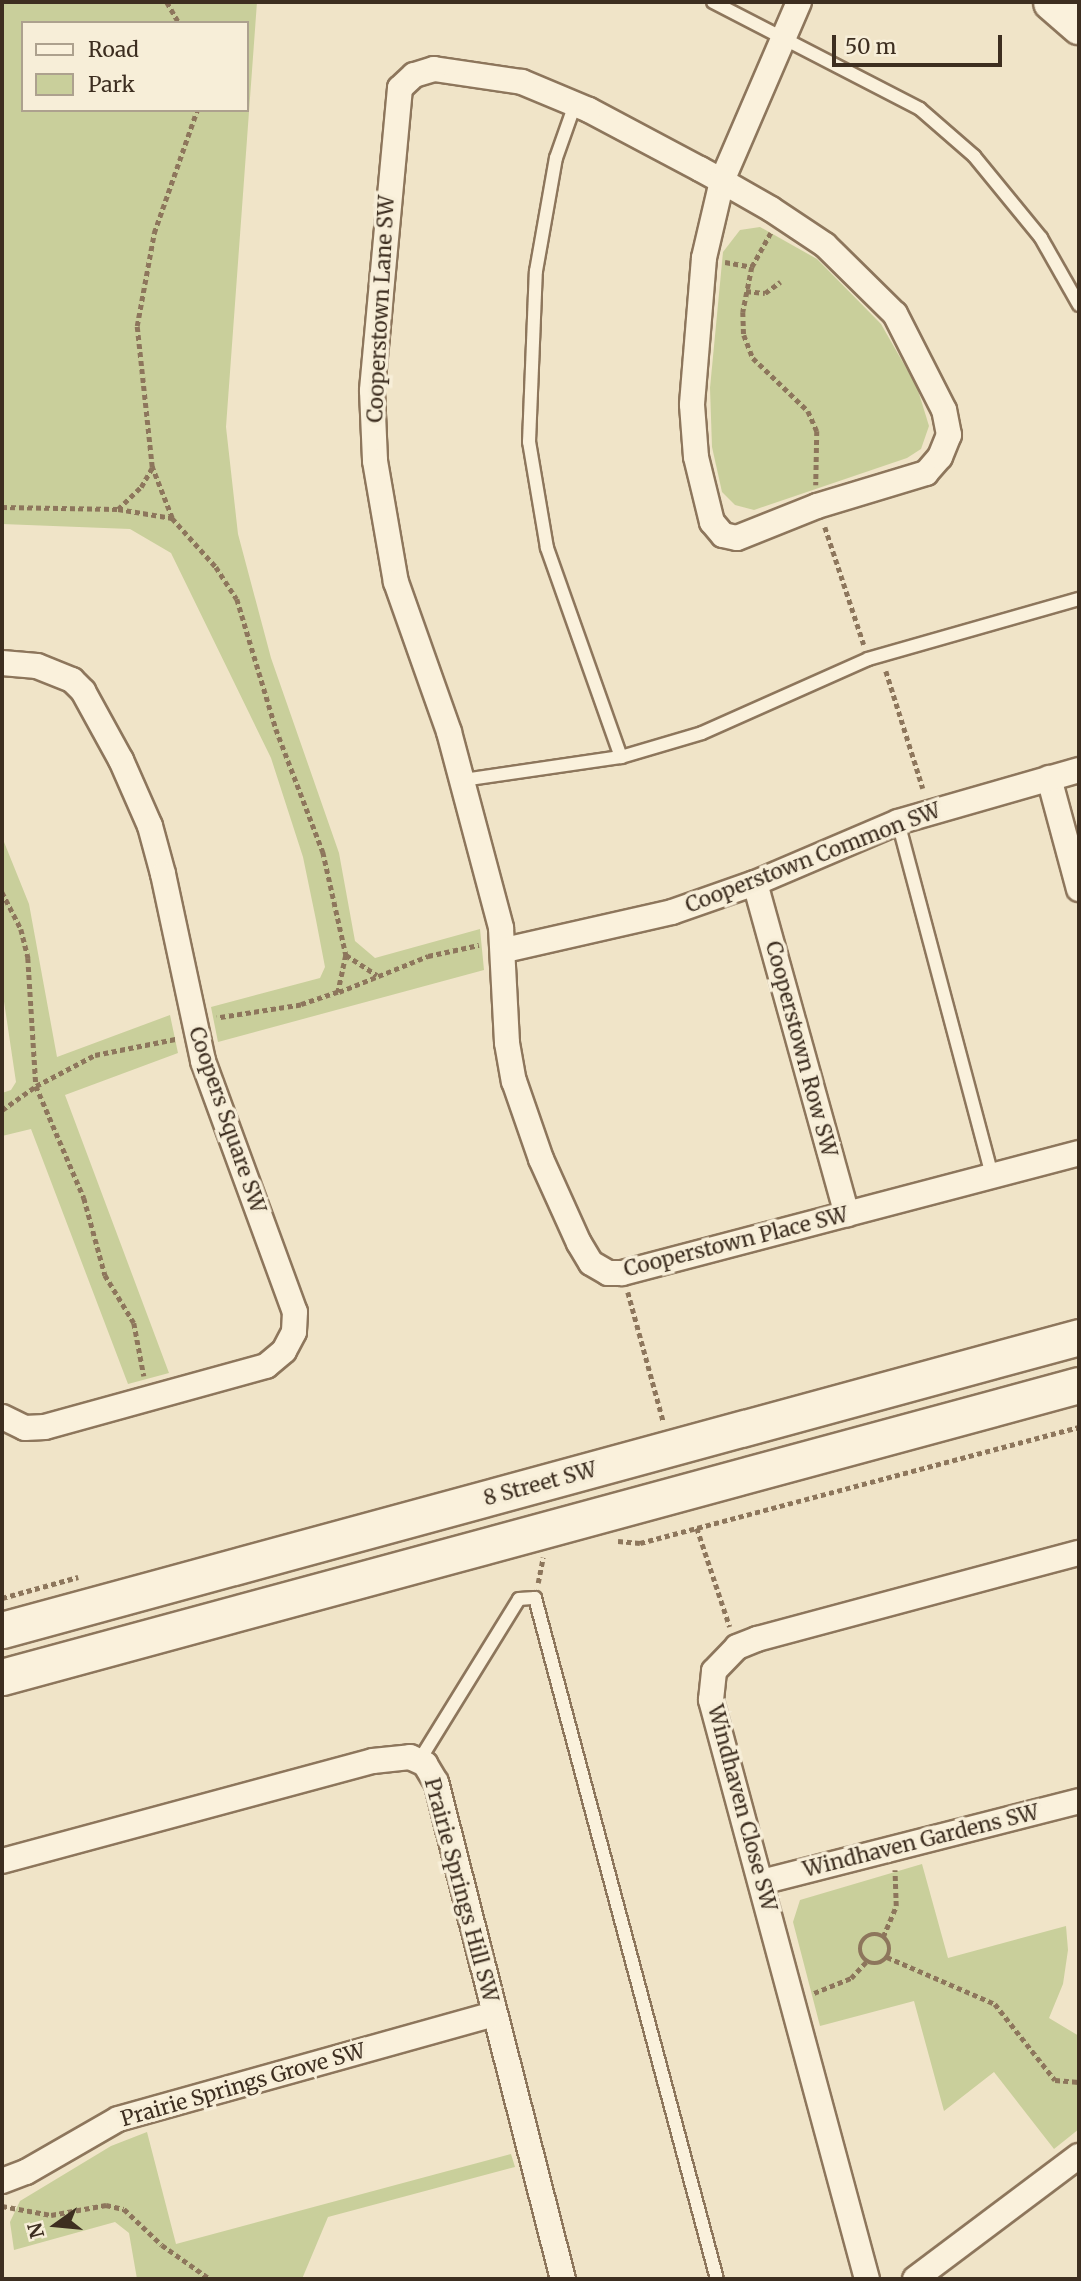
<!DOCTYPE html>
<html>
<head>
<meta charset="utf-8">
<style>
  body { margin:0 }
  #map { position:relative; width:1081px; height:2281px; overflow:hidden; background:#f0e4c8; font-family:Merriweather,serif }
  div>[style] { position:absolute }
  .green>* { inset:0; background:#c9cf9b }
  .path>* { height:4.5px; margin-top:-2.25px; transform-origin:0; background:repeating-linear-gradient(90deg,#8d765c 0 5px,transparent 0 8.5px) }
  .path>.ring { margin:-2.25px; padding:0; box-sizing:content-box; background:none; border:4.5px solid #8d765c; border-radius:50% }
  .roads { filter:drop-shadow(2px 0 #8d765c) drop-shadow(-2px 0 #8d765c) drop-shadow(0 2px #8d765c) drop-shadow(0 -2px #8d765c) }
  .lane>* { height:12px; margin:-6px; padding:0 6px; transform-origin:6px; border-radius:6px; background:#faf1dc }
  .street>* { height:24px; margin:-12px; padding:0 12px; transform-origin:12px; border-radius:12px; background:#faf1dc }
  .secondary>* { height:35px; margin:-17.5px; padding:0 17.5px; transform-origin:17.5px; border-radius:17.5px; background:#faf1dc }
  span { translate:-50% -50%; white-space:nowrap; text-align:center; line-height:1.15; -webkit-text-stroke:7px #f7eed8; paint-order:stroke }
  .street-label { font-size:21px; color:#3d2e20 }
  .frame { position:absolute; inset:0; border:4px solid #3d2e20; pointer-events:none }
  .legend { position:absolute; left:21px; top:21px; width:228px; height:91px; box-sizing:border-box; background:#f7eed8; border:2px solid #ada18e; margin:0; padding:9px 12px; list-style:none; font-size:21px; color:#3d2e20 }
  .legend li { display:flex; align-items:center; gap:14px; height:35px }
  .legend b { width:35px; border:2px solid #ada18e }
  .north { position:absolute; left:21px; top:2190px; width:70px; height:70px; -webkit-text-stroke:5px #f7eed8; paint-order:stroke; rotate:255deg; font-size:19px; font-weight:700; line-height:28px; text-align:center; color:#3d2e20 }
  .north::after { content:''; display:block; margin:auto; width:24px; height:32px; background:#3d2e20; clip-path:polygon(50% 0,100% 100%,50% 72%,0 100%) }
  .scale { position:absolute; left:832px; top:35px; width:170px; height:32px; box-sizing:border-box; border:4px solid #3d2e20; border-top:0; padding-left:9px; font-size:21px; line-height:24px; white-space:nowrap; color:#3d2e20; -webkit-text-stroke:5px #f7eed8; paint-order:stroke }
</style>
</head>
<body>
<div id="map">
  <div class="green">
    <i style="clip-path:polygon(evenodd,2px 2px,257px 2px,226px 427px,238px 534px,271px 658px,339px 853px,355px 941px,375px 958px,480px 929px,484px 970px,218px 1042px,211px 1007px,320px 978px,325px 967px,316px 920px,303px 857px,271px 758px,171px 553px,130px 529px,2px 524px,2px 2px,23px 23px,247px 23px,247px 110px,23px 110px,23px 23px)"></i>
    <i style="clip-path:polygon(760px 227px,817px 259px,881px 324px,917px 387px,929px 426px,921px 449px,907px 458px,754px 510px,735px 505px,722px 492px,712px 447px,710px 388px,723px 252px,740px 230px)"></i>
    <i style="clip-path:polygon(2px 837px,29px 904px,57px 1057px,170px 1015px,178px 1053px,65px 1095px,169px 1373px,128px 1384px,31px 1129px,2px 1136px,2px 1093px,11px 1090px,16px 1082px,2px 988px)"></i>
    <i style="clip-path:polygon(922px 1864px,948px 1958px,1066px 1926px,1068px 1950px,1063px 1984px,1049px 2018px,1079px 2036px,1079px 2129px,1054px 2149px,994px 2072px,944px 2111px,914px 2001px,820px 2026px,793px 1922px,800px 1900px)"></i>
    <i style="clip-path:polygon(147px 2132px,176px 2244px,511px 2154px,515px 2167px,328px 2217px,302px 2279px,137px 2279px,129px 2233px,115px 2222px,14px 2250px,10px 2222px,20px 2201px,111px 2146px)"></i>
  </div>
  <div class="path">
    <i style="left:167px;top:2px;width:24px;rotate:60deg"></i>
    <i style="left:771px;top:233px;width:39px;rotate:119deg"></i>
    <i style="left:752px;top:267px;width:46px;rotate:101.3deg"></i>
    <i style="left:743px;top:312px;width:23px;rotate:88deg"></i>
    <i style="left:744px;top:335px;width:25px;rotate:69deg"></i>
    <i style="left:753px;top:358px;width:76px;rotate:43.9deg"></i>
    <i style="left:808px;top:411px;width:22px;rotate:66deg"></i>
    <i style="left:817px;top:431px;width:54px;rotate:91.1deg"></i>
    <i style="left:725px;top:262px;width:27px;rotate:10deg"></i>
    <i style="left:746px;top:291px;width:19px;rotate:6deg"></i>
    <i style="left:765px;top:293px;width:19px;rotate:-36deg"></i>
    <i style="left:2px;top:507px;width:116px;rotate:1deg"></i>
    <i style="left:118px;top:509px;width:55px;rotate:9.5deg"></i>
    <i style="left:172px;top:518px;width:66px;rotate:48.1deg"></i>
    <i style="left:216px;top:567px;width:38px;rotate:57deg"></i>
    <i style="left:237px;top:599px;width:136px;rotate:73.3deg"></i>
    <i style="left:276px;top:729px;width:132px;rotate:69.1deg"></i>
    <i style="left:323px;top:852px;width:106px;rotate:77.4deg"></i>
    <i style="left:346px;top:955px;width:38px;rotate:102deg"></i>
    <i style="left:338px;top:992px;width:39px;rotate:161deg"></i>
    <i style="left:301px;top:1005px;width:85px;rotate:171.2deg"></i>
    <i style="left:118px;top:509px;width:32px;rotate:-44deg"></i>
    <i style="left:141px;top:487px;width:22px;rotate:-60deg"></i>
    <i style="left:172px;top:518px;width:55px;rotate:-111.4deg"></i>
    <i style="left:152px;top:467px;width:142px;rotate:-96.1deg"></i>
    <i style="left:137px;top:326px;width:95px;rotate:-79.6deg"></i>
    <i style="left:154px;top:233px;width:130px;rotate:-70.7deg"></i>
    <i style="left:825px;top:527px;width:124px;rotate:71.7deg"></i>
    <i style="left:886px;top:671px;width:123px;rotate:72.5deg"></i>
    <i style="left:2px;top:892px;width:42px;rotate:62.8deg"></i>
    <i style="left:21px;top:929px;width:30px;rotate:76deg"></i>
    <i style="left:28px;top:958px;width:128px;rotate:86.4deg"></i>
    <i style="left:36px;top:1086px;width:67px;rotate:-27.7deg"></i>
    <i style="left:95px;top:1055px;width:82px;rotate:-11.3deg"></i>
    <i style="left:346px;top:955px;width:37px;rotate:33deg"></i>
    <i style="left:339px;top:992px;width:96px;rotate:-22deg"></i>
    <i style="left:428px;top:956px;width:52px;rotate:-12.2deg"></i>
    <i style="left:2px;top:1110px;width:42px;rotate:-35.2deg"></i>
    <i style="left:36px;top:1086px;width:122px;rotate:66.8deg"></i>
    <i style="left:84px;top:1198px;width:80px;rotate:74.7deg"></i>
    <i style="left:105px;top:1275px;width:56px;rotate:58.9deg"></i>
    <i style="left:134px;top:1323px;width:54px;rotate:79.3deg"></i>
    <i style="left:628px;top:1292px;width:133px;rotate:74.7deg"></i>
    <i style="left:697px;top:1528px;width:104px;rotate:71.6deg"></i>
    <i style="left:618px;top:1541px;width:22px;rotate:5deg"></i>
    <i style="left:640px;top:1543px;width:454px;rotate:-14.8deg"></i>
    <i style="left:538px;top:1583px;width:26px;rotate:-79deg"></i>
    <i style="left:2px;top:1598px;width:79px;rotate:-15.4deg"></i>
    <i class="ring" style="left:860px;top:1934px;width:25.5px;height:25.5px"></i>
    <i style="left:883px;top:1937px;width:34px;rotate:-67deg"></i>
    <i style="left:896px;top:1906px;width:36px;rotate:-92deg"></i>
    <i style="left:887px;top:1957px;width:118px;rotate:23.5deg"></i>
    <i style="left:995px;top:2004px;width:97px;rotate:51.7deg"></i>
    <i style="left:1055px;top:2080px;width:24px;rotate:5deg"></i>
    <i style="left:814px;top:1993px;width:40px;rotate:-22deg"></i>
    <i style="left:851px;top:1978px;width:23px;rotate:-47deg"></i>
    <i style="left:2px;top:2206px;width:50px;rotate:10.4deg"></i>
    <i style="left:51px;top:2215px;width:56px;rotate:-10.3deg"></i>
    <i style="left:106px;top:2205px;width:18px;rotate:13deg"></i>
    <i style="left:124px;top:2209px;width:52px;rotate:43.5deg"></i>
    <i style="left:162px;top:2245px;width:59px;rotate:35.3deg"></i>
  </div>
  <div class="roads">
    <div class="lane">
      <i style="left:713px;top:2px;width:233px;rotate:27.3deg"></i>
      <i style="left:920px;top:109px;width:72px;rotate:41deg"></i>
      <i style="left:974px;top:156px;width:106px;rotate:50.7deg"></i>
      <i style="left:1041px;top:238px;width:77px;rotate:60.4deg"></i>
      <i style="left:621px;top:757px;width:84px;rotate:-16.5deg"></i>
      <i style="left:702px;top:733px;width:182px;rotate:-24deg"></i>
      <i style="left:868px;top:659px;width:219px;rotate:-15.9deg"></i>
      <i style="left:463px;top:780px;width:160px;rotate:-8.3deg"></i>
      <i style="left:621px;top:757px;width:222px;rotate:-109.5deg"></i>
      <i style="left:547px;top:548px;width:108px;rotate:-99.6deg"></i>
      <i style="left:529px;top:442px;width:171px;rotate:-87.7deg"></i>
      <i style="left:536px;top:271px;width:115px;rotate:-80deg"></i>
      <i style="left:556px;top:158px;width:57px;rotate:-70.6deg"></i>
      <i style="left:898px;top:822px;width:366px;rotate:75.1deg"></i>
      <i style="left:419px;top:1761px;width:190px;rotate:-58.3deg"></i>
      <i style="left:519px;top:1599px;width:16px;rotate:-4deg"></i>
      <i style="left:535px;top:1598px;width:705px;rotate:75.04deg"></i>
    </div>
    <div class="street">
      <i style="left:799px;top:2px;width:195px;rotate:113.3deg"></i>
      <i style="left:722px;top:181px;width:79px;rotate:103.2deg"></i>
      <i style="left:704px;top:258px;width:147px;rotate:94.7deg"></i>
      <i style="left:692px;top:405px;width:52px;rotate:85.6deg"></i>
      <i style="left:696px;top:457px;width:67px;rotate:76.2deg"></i>
      <i style="left:712px;top:522px;width:17px;rotate:50deg"></i>
      <i style="left:723px;top:535px;width:14px;rotate:12deg"></i>
      <i style="left:737px;top:538px;width:86px;rotate:-21.8deg"></i>
      <i style="left:817px;top:506px;width:114px;rotate:-16.8deg"></i>
      <i style="left:926px;top:473px;width:21px;rotate:-49deg"></i>
      <i style="left:940px;top:457px;width:24px;rotate:-68deg"></i>
      <i style="left:949px;top:435px;width:25px;rotate:-101deg"></i>
      <i style="left:944px;top:410px;width:108px;rotate:-117deg"></i>
      <i style="left:895px;top:314px;width:98px;rotate:-135.4deg"></i>
      <i style="left:825px;top:245px;width:65px;rotate:-146.3deg"></i>
      <i style="left:771px;top:209px;width:56px;rotate:-150.3deg"></i>
      <i style="left:722px;top:181px;width:25px;rotate:-151deg"></i>
      <i style="left:700px;top:169px;width:126px;rotate:-152deg"></i>
      <i style="left:589px;top:110px;width:73px;rotate:-157.3deg"></i>
      <i style="left:522px;top:82px;width:89px;rotate:-171.6deg"></i>
      <i style="left:434px;top:69px;width:21px;rotate:163deg"></i>
      <i style="left:414px;top:75px;width:19px;rotate:137deg"></i>
      <i style="left:400px;top:88px;width:304px;rotate:95.3deg"></i>
      <i style="left:372px;top:391px;width:70px;rotate:87.5deg"></i>
      <i style="left:375px;top:461px;width:123px;rotate:80.2deg"></i>
      <i style="left:396px;top:582px;width:159px;rotate:70.5deg"></i>
      <i style="left:449px;top:732px;width:203px;rotate:75.1deg"></i>
      <i style="left:501px;top:928px;width:115px;rotate:87deg"></i>
      <i style="left:507px;top:1043px;width:39px;rotate:80deg"></i>
      <i style="left:514px;top:1081px;width:83px;rotate:70.9deg"></i>
      <i style="left:541px;top:1159px;width:92px;rotate:65.7deg"></i>
      <i style="left:579px;top:1243px;width:23px;rotate:59deg"></i>
      <i style="left:591px;top:1263px;width:20px;rotate:30deg"></i>
      <i style="left:608px;top:1273px;width:14px"></i>
      <i style="left:622px;top:1273px;width:472px;rotate:-14.7deg"></i>
      <i style="left:2px;top:663px;width:35px;rotate:5deg"></i>
      <i style="left:37px;top:666px;width:38px;rotate:22deg"></i>
      <i style="left:72px;top:680px;width:16px;rotate:45deg"></i>
      <i style="left:83px;top:691px;width:79px;rotate:61.2deg"></i>
      <i style="left:121px;top:760px;width:72px;rotate:66.3deg"></i>
      <i style="left:150px;top:826px;width:50px;rotate:74.8deg"></i>
      <i style="left:163px;top:874px;width:191px;rotate:77.9deg"></i>
      <i style="left:203px;top:1061px;width:267px;rotate:69.9deg"></i>
      <i style="left:295px;top:1312px;width:20px;rotate:93deg"></i>
      <i style="left:294px;top:1332px;width:21px;rotate:118deg"></i>
      <i style="left:284px;top:1351px;width:23px;rotate:140deg"></i>
      <i style="left:266px;top:1366px;width:229px;rotate:164.6deg"></i>
      <i style="left:45px;top:1427px;width:20px;rotate:177deg"></i>
      <i style="left:25px;top:1428px;width:25px;rotate:-154deg"></i>
      <i style="left:1049px;top:778px;width:115px;rotate:74.9deg"></i>
      <i style="left:755px;top:883px;width:344px;rotate:74.5deg"></i>
      <i style="left:505px;top:950px;width:171px;rotate:-12.8deg"></i>
      <i style="left:672px;top:912px;width:88px;rotate:-19.3deg"></i>
      <i style="left:755px;top:883px;width:155px;rotate:-23.1deg"></i>
      <i style="left:898px;top:822px;width:188px;rotate:-16deg"></i>
      <i style="left:2px;top:1861px;width:384px;rotate:-15.1deg"></i>
      <i style="left:373px;top:1761px;width:37px;rotate:-6deg"></i>
      <i style="left:410px;top:1757px;width:17px;rotate:25deg"></i>
      <i style="left:425px;top:1764px;width:21px;rotate:59deg"></i>
      <i style="left:436px;top:1782px;width:513px;rotate:75.67deg"></i>
      <i style="left:762px;top:1882px;width:327px;rotate:-14.3deg"></i>
      <i style="left:2px;top:2181px;width:26px;rotate:-21deg"></i>
      <i style="left:26px;top:2172px;width:106px;rotate:-29.9deg"></i>
      <i style="left:118px;top:2119px;width:391px;rotate:-15.6deg"></i>
      <i style="left:867px;top:2279px;width:600px;rotate:-105.08deg"></i>
      <i style="left:711px;top:1700px;width:29px;rotate:-84deg"></i>
      <i style="left:714px;top:1671px;width:33px;rotate:-46deg"></i>
      <i style="left:737px;top:1647px;width:22px;rotate:-22deg"></i>
      <i style="left:757px;top:1639px;width:333px;rotate:-15deg"></i>
      <i style="left:915px;top:2279px;width:205px;rotate:-36.9deg"></i>
    </div>
    <div class="secondary">
      <i style="left:1051px;top:2px;width:37px;rotate:41deg"></i>
      <i style="left:2px;top:1630px;width:1116px;rotate:-15.22deg"></i>
      <i style="left:2px;top:1677px;width:1116px;rotate:-15.17deg"></i>
    </div>
  </div>
  <div class="street-label">
    <span style="left:381px;top:309px;rotate:-87deg">Cooperstown Lane SW</span>
    <span style="left:813px;top:858px;rotate:-21deg">Cooperstown Common SW</span>
    <span style="left:801px;top:1049px;rotate:75deg">Cooperstown Row SW</span>
    <span style="left:227px;top:1120px;rotate:71deg">Coopers Square SW</span>
    <span style="left:736px;top:1242px;rotate:-14deg">Cooperstown Place SW</span>
    <span style="left:540px;top:1484px;rotate:-15deg">8 Street SW</span>
    <span style="left:742px;top:1808px;rotate:75deg">Windhaven Close SW</span>
    <span style="left:921px;top:1841px;rotate:-14deg">Windhaven Gardens SW</span>
    <span style="left:461px;top:1890px;rotate:75deg">Prairie Springs Hill SW</span>
    <span style="left:243px;top:2085px;rotate:-16deg">Prairie Springs Grove SW</span>
  </div>
  <div class="frame"></div>
  <ul class="legend">
  <li><b style="height:9px;background:#faf1dc"></b>Road</li>
  <li><b style="height:19px;background:#c9cf9b"></b>Park</li>
  </ul>
  <div class="north">N</div>
  <div class="scale">50 m</div>
</div>
</body>
</html>
